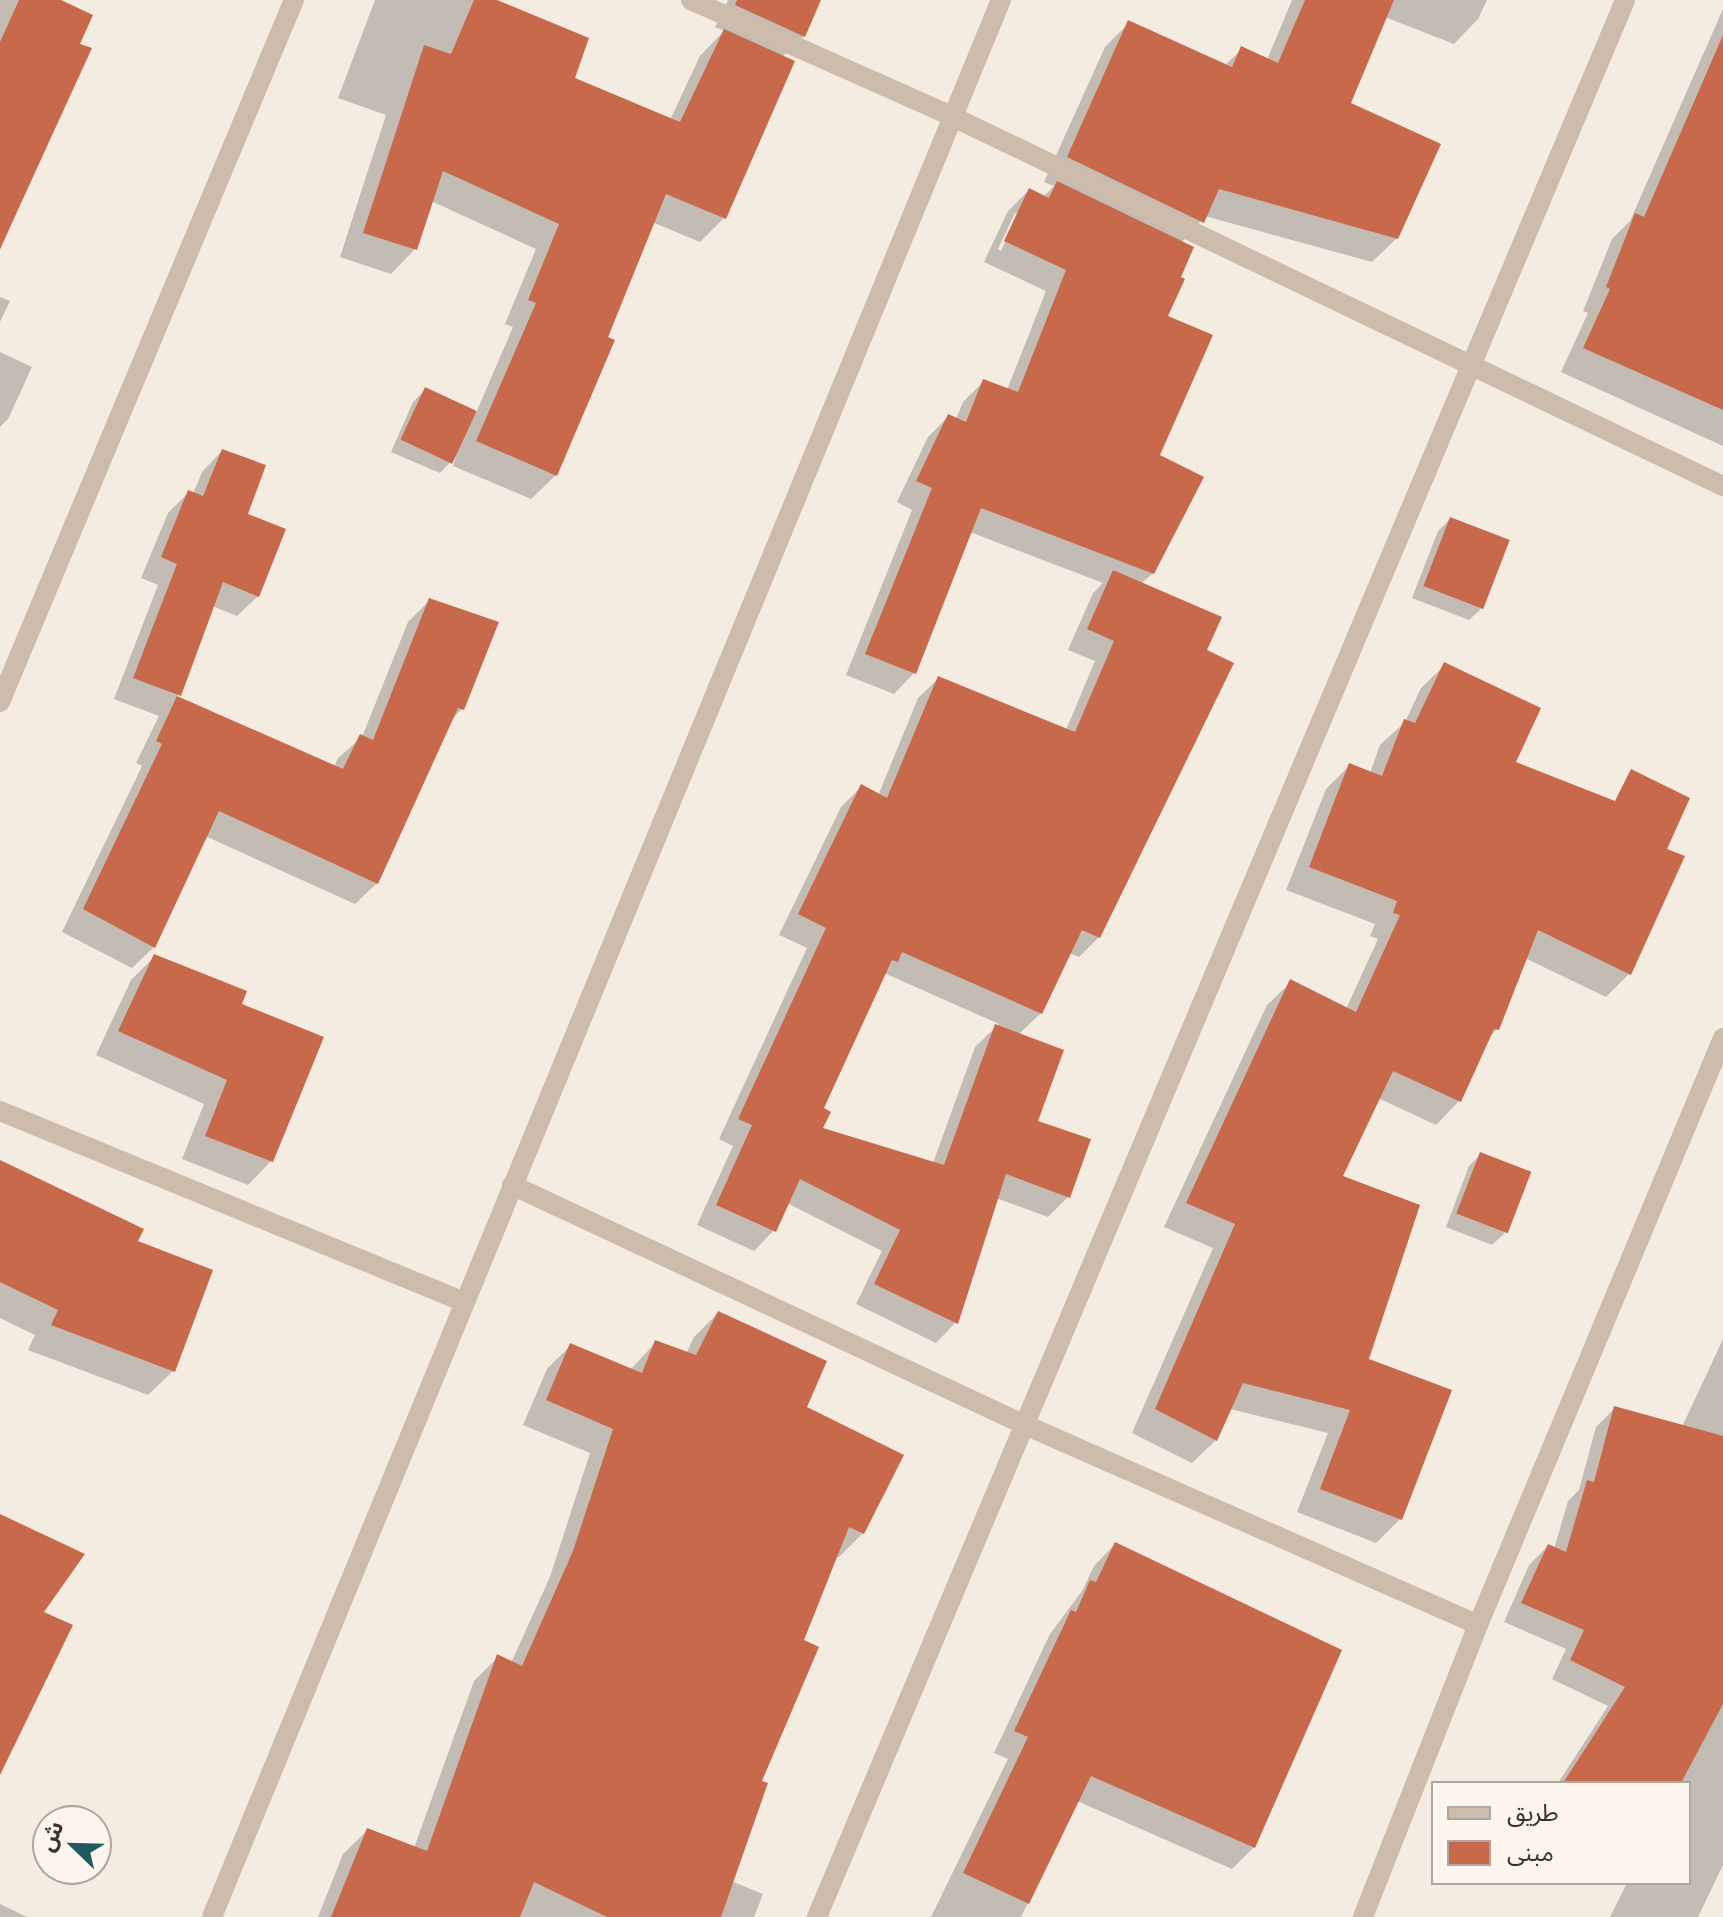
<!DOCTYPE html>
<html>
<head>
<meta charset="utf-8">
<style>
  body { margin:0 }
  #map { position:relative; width:1723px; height:1917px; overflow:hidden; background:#f4ebe1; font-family:Helvetica,"Noto Sans Arabic",sans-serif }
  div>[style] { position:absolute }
  .shadow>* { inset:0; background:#0003 }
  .building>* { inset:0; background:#c8694b; transform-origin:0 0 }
  .minor>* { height:20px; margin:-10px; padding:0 10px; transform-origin:10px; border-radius:10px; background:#cdbbac }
  .tertiary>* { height:20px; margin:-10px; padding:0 10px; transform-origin:10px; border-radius:10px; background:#cdbbac }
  span { translate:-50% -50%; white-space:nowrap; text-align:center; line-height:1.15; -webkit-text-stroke:8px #fbf5ee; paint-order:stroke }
  .legend { position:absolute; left:1431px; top:1781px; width:260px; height:104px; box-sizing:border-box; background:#fbf5ee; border:2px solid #aea6a0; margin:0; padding:10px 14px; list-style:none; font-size:24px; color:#3b302b }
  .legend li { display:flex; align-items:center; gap:16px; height:40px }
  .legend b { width:40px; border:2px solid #aea6a0 }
  .north { position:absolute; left:32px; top:1805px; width:80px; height:80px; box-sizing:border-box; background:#fbf5ee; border:2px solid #aea6a0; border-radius:50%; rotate:293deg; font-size:22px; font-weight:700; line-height:32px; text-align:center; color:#3b302b }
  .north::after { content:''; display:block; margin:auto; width:28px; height:36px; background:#1f5a5e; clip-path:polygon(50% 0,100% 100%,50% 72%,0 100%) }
</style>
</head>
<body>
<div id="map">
  <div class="shadow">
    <i style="clip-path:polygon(0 0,56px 0,77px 45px,89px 49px,0 250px)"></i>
    <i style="clip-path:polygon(375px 0,491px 0,572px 79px,670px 120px,700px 56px,724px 31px,715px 27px,728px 0,819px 0,804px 36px,782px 57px,724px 218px,700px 242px,652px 222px,556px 475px,531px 499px,453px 466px,456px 456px,440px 473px,391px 452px,413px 402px,425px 390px,476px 413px,513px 327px,505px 324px,536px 249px,431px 201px,415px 249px,391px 274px,340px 257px,386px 115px,338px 98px)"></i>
    <i style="clip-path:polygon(evenodd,1292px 0,1487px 0,1478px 19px,1454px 44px,1385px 17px,1348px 104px,1397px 238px,1372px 262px,1205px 216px,1181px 243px,1165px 317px,1153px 573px,1141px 584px,1099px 937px,1079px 957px,1069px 953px,1041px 1013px,1018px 1035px,1036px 1122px,1068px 1197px,1048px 1217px,996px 1198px,956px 1322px,936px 1343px,856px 1304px,882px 1251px,787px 1203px,774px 1230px,754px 1251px,697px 1225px,733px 1146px,719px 1139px,807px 948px,779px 935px,841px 807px,861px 787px,878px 796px,918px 698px,939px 678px,1066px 730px,1095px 661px,1068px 650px,1093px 593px,1103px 583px,970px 532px,915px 672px,894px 694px,846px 675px,912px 510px,897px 502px,928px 437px,949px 416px,956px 419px,963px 402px,984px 381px,1007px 390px,1046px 291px,984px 262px,1008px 211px,1029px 190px,1043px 197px,1054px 186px,1044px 182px,1105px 47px,1129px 23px,1225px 65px,1242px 49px,1267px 60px,1292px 0,1015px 213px,1019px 213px,1001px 251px,998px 249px,1015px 213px,1292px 0,884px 973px,999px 1024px,975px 1047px,933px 1163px,820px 1129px,821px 1109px,884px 973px)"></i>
    <i style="clip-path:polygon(1723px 9px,1723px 446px,1561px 372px,1588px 313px,1583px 311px,1612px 239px,1630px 221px)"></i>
    <i style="clip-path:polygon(0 297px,10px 301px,0 322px)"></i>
    <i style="clip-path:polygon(0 352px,32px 367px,8px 419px,0 427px)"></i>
    <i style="clip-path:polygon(222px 451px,246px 515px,258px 596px,237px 616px,212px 606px,177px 698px,334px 767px,338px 758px,362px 737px,408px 622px,430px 600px,462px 709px,450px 721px,377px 883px,355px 904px,205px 836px,154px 947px,132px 968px,62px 932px,142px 766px,136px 763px,159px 716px,114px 699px,158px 585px,141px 578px,168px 513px,188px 493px,193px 494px,202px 472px)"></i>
    <i style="clip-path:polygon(1450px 519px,1482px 608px,1469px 620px,1412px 598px,1438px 531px)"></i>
    <i style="clip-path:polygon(1445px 665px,1513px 763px,1664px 850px,1629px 974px,1606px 997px,1525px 958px,1497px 1029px,1488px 1039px,1459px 1101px,1436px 1125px,1378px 1098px,1340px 1177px,1367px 1360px,1400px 1519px,1376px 1543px,1297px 1512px,1328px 1433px,1230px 1409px,1216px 1440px,1192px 1463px,1132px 1433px,1213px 1248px,1164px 1227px,1267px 1005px,1291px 982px,1346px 1009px,1378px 939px,1370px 936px,1375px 924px,1286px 890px,1326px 789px,1350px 765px,1370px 773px,1380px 745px,1405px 722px,1421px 688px)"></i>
    <i style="clip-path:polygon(155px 956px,240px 1005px,271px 1161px,248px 1185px,182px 1159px,204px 1104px,96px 1055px,131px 980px)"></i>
    <i style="clip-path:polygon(1481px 1154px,1505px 1233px,1492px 1245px,1446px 1227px,1469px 1166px)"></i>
    <i style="clip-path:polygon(0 1163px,135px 1242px,173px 1371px,148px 1395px,28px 1350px,35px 1335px,0 1318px)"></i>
    <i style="clip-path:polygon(718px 1313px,804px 1408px,863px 1533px,839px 1557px,835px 1556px,801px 1641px,731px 1881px,763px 1894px,754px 1917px,318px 1917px,343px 1854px,368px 1830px,414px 1848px,474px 1681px,498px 1657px,511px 1663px,550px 1577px,590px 1453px,523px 1425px,547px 1369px,571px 1345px,630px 1370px,656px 1342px,686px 1354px,694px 1337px)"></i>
    <i style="clip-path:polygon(1723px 1339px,1723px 1865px,1698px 1917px,1610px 1917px,1627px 1883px,1689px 1883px,1689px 1783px,1558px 1783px,1608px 1706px,1552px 1679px,1566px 1649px,1504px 1622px,1529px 1565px,1548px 1546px,1554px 1549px,1568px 1501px,1579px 1490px,1596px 1427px,1615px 1408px,1682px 1427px)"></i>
    <i style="clip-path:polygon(1115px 1544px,1254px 1847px,1232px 1869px,1077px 1801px,1021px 1917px,931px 1917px,1008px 1759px,994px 1753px,1050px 1634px,1082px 1591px,1094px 1566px)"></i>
    <i style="clip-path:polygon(0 1904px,27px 1917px,0 1917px)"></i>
  </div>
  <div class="building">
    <i style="clip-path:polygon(19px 0,61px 0,93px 15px,80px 44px,92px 48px,0 249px,0 42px)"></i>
    <i style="clip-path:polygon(474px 0,497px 0,589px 38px,575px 78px,680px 122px,724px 29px,795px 61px,726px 219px,666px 194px,608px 337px,615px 340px,557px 476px,476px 441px,536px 303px,528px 300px,559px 224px,443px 171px,417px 250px,363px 233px,424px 45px,451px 54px)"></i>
    <i style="clip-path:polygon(737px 0,821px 0,805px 37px,735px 5px)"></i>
    <i style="clip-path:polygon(1305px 0,1394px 0,1351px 103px,1441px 144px,1398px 239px,1219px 189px,1204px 223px,1067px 157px,1128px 20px,1232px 67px,1241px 46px,1278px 63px)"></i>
    <i style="clip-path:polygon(1723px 35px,1723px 410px,1583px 348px,1610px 289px,1606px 287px,1635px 213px,1644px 217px)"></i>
    <i style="clip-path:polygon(1057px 181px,1194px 247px,1181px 277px,1185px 279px,1168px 316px,1213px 335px,1160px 455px,1204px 477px,1154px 574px,981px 508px,916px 674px,865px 654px,932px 488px,916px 481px,948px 414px,966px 422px,983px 379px,1018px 392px,1066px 270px,1004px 241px,1029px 188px,1049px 198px)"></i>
    <i style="left:425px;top:387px;width:57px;height:58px;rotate:25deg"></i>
    <i style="clip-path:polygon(222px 449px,266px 465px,248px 514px,286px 529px,259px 597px,223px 582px,181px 696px,133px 678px,177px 564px,161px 557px,188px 490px,203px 496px)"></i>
    <i style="left:1450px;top:517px;width:64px;height:74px;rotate:21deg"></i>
    <i style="clip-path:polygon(1113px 570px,1222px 617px,1207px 650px,1234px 663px,1100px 938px,1082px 930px,1042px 1014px,902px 952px,898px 962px,892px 960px,824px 1108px,831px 1112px,823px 1128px,944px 1165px,995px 1024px,1064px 1050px,1038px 1121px,1091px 1139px,1070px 1198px,1006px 1174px,958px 1324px,874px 1284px,900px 1230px,800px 1179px,776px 1232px,716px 1205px,752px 1125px,738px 1119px,826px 928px,798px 914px,861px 784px,887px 798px,938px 676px,1075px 732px,1114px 641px,1087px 629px)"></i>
    <i style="clip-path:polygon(429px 598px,499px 622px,464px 710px,458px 708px,378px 884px,219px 811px,155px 948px,83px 909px,162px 744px,156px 741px,177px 696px,343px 769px,360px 734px,373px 740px)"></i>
    <i style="clip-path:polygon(1444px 662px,1541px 708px,1516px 762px,1615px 801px,1631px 769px,1690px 798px,1667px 849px,1685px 856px,1631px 975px,1538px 930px,1499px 1030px,1494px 1029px,1461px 1102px,1393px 1071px,1343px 1176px,1420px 1205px,1369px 1359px,1452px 1390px,1402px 1520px,1320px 1489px,1350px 1410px,1243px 1383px,1217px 1441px,1155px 1409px,1235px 1224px,1186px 1203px,1290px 979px,1356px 1012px,1400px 915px,1393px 913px,1397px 901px,1309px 867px,1349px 763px,1382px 776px,1404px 719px,1415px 723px)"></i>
    <i style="clip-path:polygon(154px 954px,247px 991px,242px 1004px,324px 1037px,273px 1162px,205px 1136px,227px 1080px,118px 1031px)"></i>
    <i style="left:1480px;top:1152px;width:55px;height:66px;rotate:21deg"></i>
    <i style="clip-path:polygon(0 1160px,144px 1229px,138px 1241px,213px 1270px,175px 1372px,51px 1325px,58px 1310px,0 1282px)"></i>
    <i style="clip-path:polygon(718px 1311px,827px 1361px,807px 1407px,904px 1455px,864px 1534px,849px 1527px,804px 1640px,819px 1647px,762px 1781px,768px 1783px,721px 1917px,607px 1917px,534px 1882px,520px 1917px,331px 1917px,367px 1828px,427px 1851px,497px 1654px,522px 1666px,573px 1551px,613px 1429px,546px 1400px,570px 1343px,642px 1373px,655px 1340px,696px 1355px)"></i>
    <i style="clip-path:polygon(1614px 1406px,1723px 1436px,1723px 1704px,1681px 1783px,1563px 1783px,1625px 1687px,1570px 1660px,1584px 1630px,1521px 1603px,1548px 1544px,1566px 1552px,1587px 1480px,1594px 1482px)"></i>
    <i style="clip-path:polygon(0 1514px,85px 1554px,44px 1612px,73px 1625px,0 1775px)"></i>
    <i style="clip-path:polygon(1115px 1542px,1342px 1650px,1255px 1848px,1091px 1776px,1029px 1904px,963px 1873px,1028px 1737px,1014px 1731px,1071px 1610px,1076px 1612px,1090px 1580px,1096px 1582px)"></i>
  </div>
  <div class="minor">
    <i style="left:691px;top:0;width:285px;rotate:24deg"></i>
    <i style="left:951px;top:116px;width:856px;rotate:25.61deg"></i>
    <i style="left:0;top:702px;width:761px;rotate:-67.28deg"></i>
    <i style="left:0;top:1111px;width:502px;rotate:22.37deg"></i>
    <i style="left:512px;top:1185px;width:564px;rotate:25.07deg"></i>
    <i style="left:1023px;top:1424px;width:497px;rotate:23.8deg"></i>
    <i style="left:817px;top:1917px;width:2080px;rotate:-67.14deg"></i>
    <i style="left:1363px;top:1917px;width:314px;rotate:-68.5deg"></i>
    <i style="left:1478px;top:1625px;width:636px;rotate:-67.35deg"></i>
  </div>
  <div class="tertiary">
    <i style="left:212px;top:1917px;width:2073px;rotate:-67.63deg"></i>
  </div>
  <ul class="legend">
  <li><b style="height:10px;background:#cdbbac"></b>طريق</li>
  <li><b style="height:22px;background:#c8694b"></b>مبنى</li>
  </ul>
  <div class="north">ش</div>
</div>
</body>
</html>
